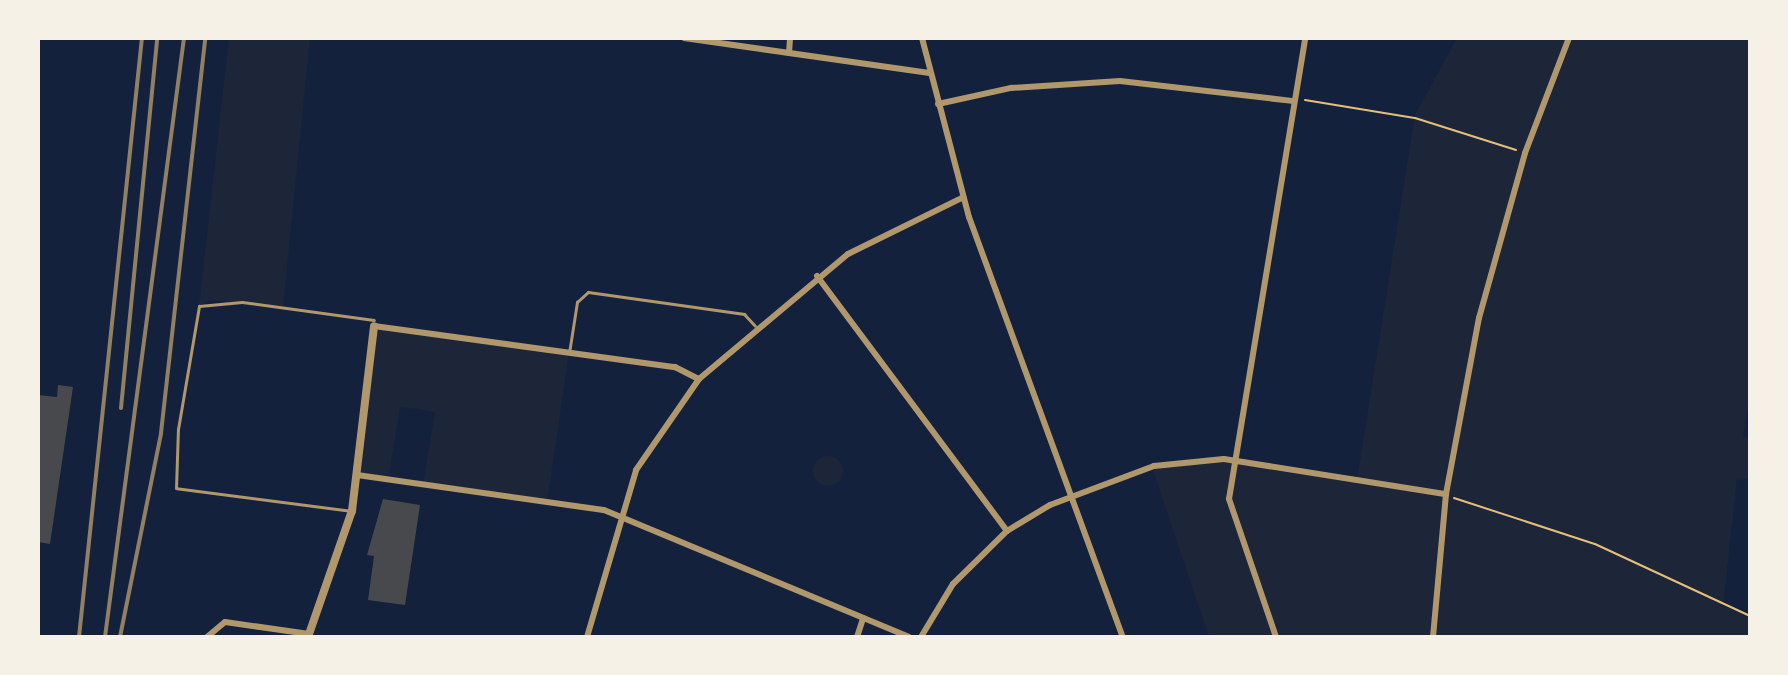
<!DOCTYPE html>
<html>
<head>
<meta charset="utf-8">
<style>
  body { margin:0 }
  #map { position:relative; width:1788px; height:675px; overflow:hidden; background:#14213d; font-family:"Crimson Pro",serif }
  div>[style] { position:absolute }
  .green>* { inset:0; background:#1d2539 }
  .round { border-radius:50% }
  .building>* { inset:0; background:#48494c }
  .path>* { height:2px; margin:-1px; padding:0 1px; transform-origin:1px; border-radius:1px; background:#e5c07b }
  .service>* { height:3px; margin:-1.5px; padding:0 1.5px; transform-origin:1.5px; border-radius:1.5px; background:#b1986c }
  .minor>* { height:6px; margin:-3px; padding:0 3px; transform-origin:3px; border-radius:3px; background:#b1986c }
  .tertiary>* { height:8px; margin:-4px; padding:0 4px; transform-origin:4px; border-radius:4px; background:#b1986c }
  .rail>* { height:4px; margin:-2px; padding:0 2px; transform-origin:2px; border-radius:2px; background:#918062 }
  span { translate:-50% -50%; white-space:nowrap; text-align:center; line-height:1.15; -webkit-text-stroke:6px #f6f1e7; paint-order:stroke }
  .frame { position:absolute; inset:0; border:40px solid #f6f1e7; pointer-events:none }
</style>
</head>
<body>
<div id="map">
  <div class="green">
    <i style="clip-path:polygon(229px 38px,310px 38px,283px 307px,210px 300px,199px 306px)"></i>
    <i style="clip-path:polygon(1457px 38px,1750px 38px,1750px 399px,1743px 436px,1750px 439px,1750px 480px,1737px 478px,1723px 606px,1750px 616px,1750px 637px,1209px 637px,1152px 467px,1224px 459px,1357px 480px,1415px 115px)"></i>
    <i style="clip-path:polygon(374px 326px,569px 353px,547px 502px,423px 485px,435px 412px,418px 409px,400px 407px,388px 480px,357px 475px)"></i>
    <i class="round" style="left:813px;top:456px;width:30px;height:30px"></i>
  </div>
  <div class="building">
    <i style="clip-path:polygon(58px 385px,73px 387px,50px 544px,38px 542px,38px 395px,57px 397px)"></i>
    <i style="clip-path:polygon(383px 499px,420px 505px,405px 605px,368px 600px,374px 556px,367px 555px)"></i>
  </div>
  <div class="path">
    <i style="left:1305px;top:100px;width:111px;rotate:9.3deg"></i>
    <i style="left:1415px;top:118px;width:106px;rotate:17.6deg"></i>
    <i style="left:1454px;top:498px;width:148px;rotate:18.1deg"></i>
    <i style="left:1595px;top:544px;width:171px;rotate:24.9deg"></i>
  </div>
  <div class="service">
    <i style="left:569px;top:353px;width:52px;rotate:-81.1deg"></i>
    <i style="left:577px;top:302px;width:15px;rotate:-42deg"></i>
    <i style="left:588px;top:292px;width:158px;rotate:8deg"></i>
    <i style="left:744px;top:314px;width:16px;rotate:47deg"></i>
    <i style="left:352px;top:511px;width:177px;rotate:-172.6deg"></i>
    <i style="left:176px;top:488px;width:59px;rotate:-88.1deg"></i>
    <i style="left:178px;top:429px;width:125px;rotate:-80.3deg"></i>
    <i style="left:199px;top:306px;width:43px;rotate:-5.3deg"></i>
    <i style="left:242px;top:302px;width:133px;rotate:7.8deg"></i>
  </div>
  <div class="minor">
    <i style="left:684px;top:38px;width:248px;rotate:8.1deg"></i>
    <i style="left:922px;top:38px;width:185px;rotate:75.3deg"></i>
    <i style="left:969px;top:217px;width:447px;rotate:69.9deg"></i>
    <i style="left:789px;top:53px;width:15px;rotate:-86deg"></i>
    <i style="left:938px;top:104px;width:75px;rotate:-12.4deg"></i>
    <i style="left:1011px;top:88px;width:109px;rotate:-3.7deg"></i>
    <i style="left:1120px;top:81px;width:173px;rotate:6.6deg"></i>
    <i style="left:817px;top:276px;width:318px;rotate:53.3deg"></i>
    <i style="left:374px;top:326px;width:304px;rotate:7.8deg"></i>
    <i style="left:675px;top:367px;width:27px;rotate:27deg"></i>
    <i style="left:357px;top:475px;width:249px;rotate:8.1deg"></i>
    <i style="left:604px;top:510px;width:330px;rotate:22.6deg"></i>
    <i style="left:207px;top:637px;width:23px;rotate:-40deg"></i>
    <i style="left:225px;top:622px;width:85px;rotate:8.1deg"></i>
    <i style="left:587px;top:637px;width:174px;rotate:-73.6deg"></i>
    <i style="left:636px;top:470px;width:111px;rotate:-55.3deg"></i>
    <i style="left:699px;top:379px;width:194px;rotate:-40deg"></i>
    <i style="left:848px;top:254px;width:127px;rotate:-26.2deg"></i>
    <i style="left:857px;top:637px;width:20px;rotate:-72deg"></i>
    <i style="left:921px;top:637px;width:62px;rotate:-58.9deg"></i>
    <i style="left:953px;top:584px;width:76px;rotate:-44.5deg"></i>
    <i style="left:1007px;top:531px;width:50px;rotate:-31.2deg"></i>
    <i style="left:1050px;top:505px;width:111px;rotate:-20.6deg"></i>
    <i style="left:1154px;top:466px;width:70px;rotate:-5.7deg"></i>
    <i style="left:1224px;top:459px;width:225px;rotate:9deg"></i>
    <i style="left:1276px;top:637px;width:146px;rotate:-108.8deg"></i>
    <i style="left:1229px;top:499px;width:467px;rotate:-80.6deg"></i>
    <i style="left:1433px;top:637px;width:144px;rotate:-84.8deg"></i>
    <i style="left:1446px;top:494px;width:179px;rotate:-79.4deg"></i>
    <i style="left:1479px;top:318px;width:171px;rotate:-74.4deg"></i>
    <i style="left:1525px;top:153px;width:123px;rotate:-69.1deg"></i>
  </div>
  <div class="tertiary">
    <i style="left:308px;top:637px;width:133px;rotate:-70.8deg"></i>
    <i style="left:352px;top:511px;width:186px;rotate:-83.2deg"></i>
  </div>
  <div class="rail">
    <i style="left:121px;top:408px;width:372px;rotate:-84.4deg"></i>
    <i style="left:79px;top:637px;width:602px;rotate:-84deg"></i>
    <i style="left:105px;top:637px;width:604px;rotate:-82.49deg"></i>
    <i style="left:120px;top:637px;width:208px;rotate:-78.6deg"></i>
    <i style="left:161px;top:433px;width:397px;rotate:-83.6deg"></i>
  </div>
  <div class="frame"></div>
</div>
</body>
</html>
